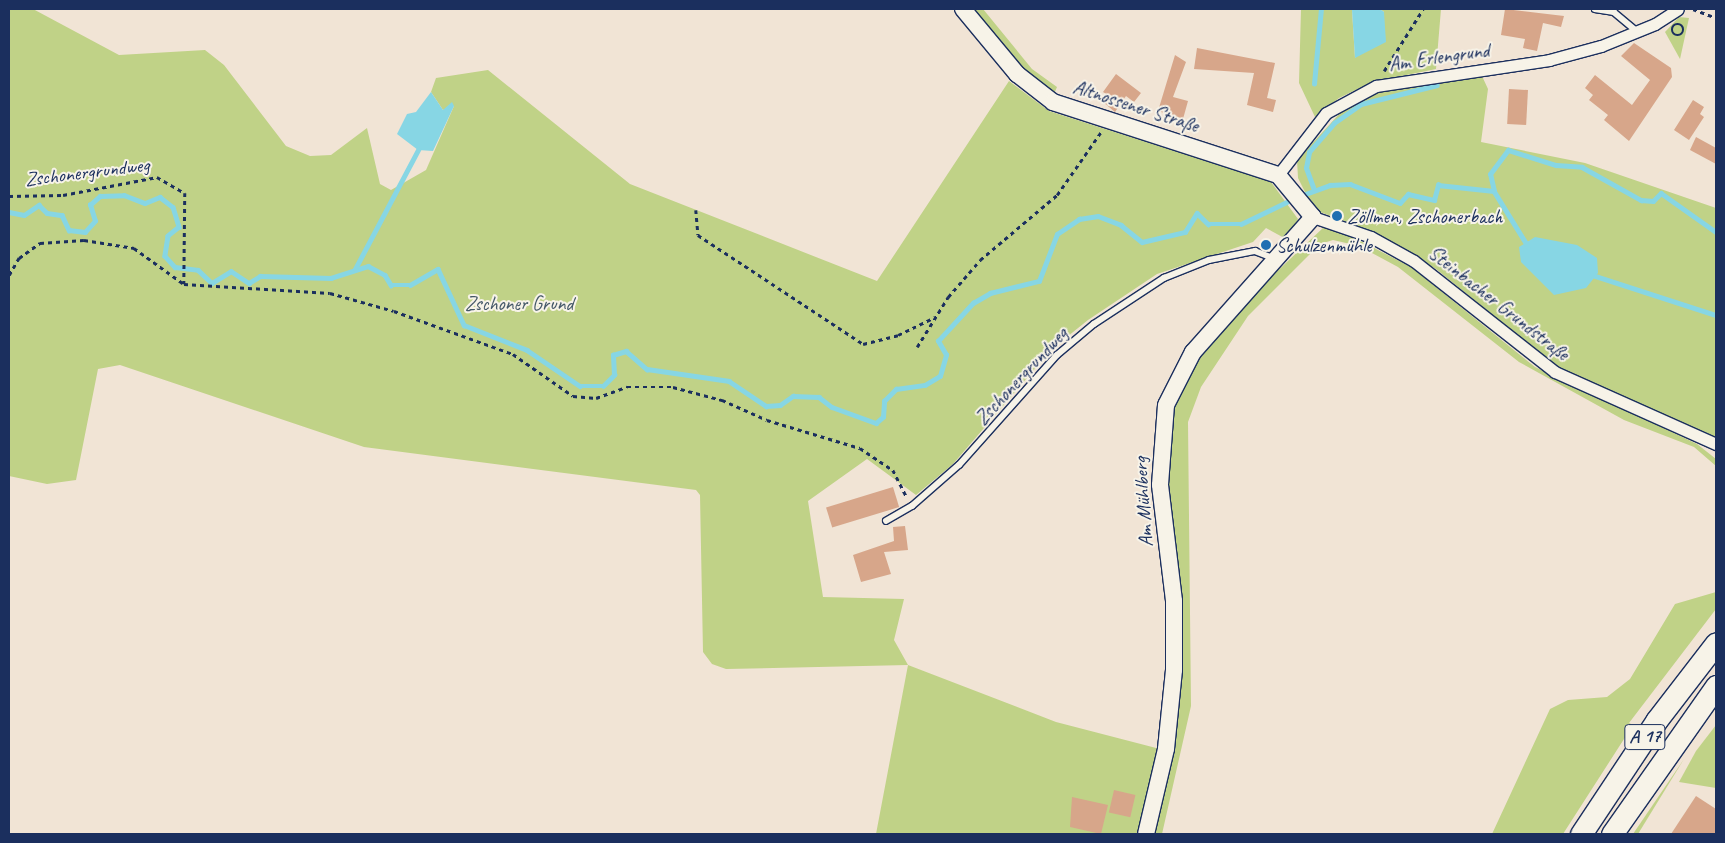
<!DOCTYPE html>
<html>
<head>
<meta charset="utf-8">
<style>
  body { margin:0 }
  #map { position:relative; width:1725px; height:843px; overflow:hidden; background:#f1e4d5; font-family:Caveat,sans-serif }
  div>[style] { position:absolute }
  .green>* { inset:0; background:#c0d287 }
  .water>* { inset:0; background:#87d6e4 }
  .stream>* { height:4.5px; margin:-2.25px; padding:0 2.25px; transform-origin:2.25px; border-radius:2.25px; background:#87d6e4 }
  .building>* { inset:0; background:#d7a68a; transform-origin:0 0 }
  .path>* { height:2.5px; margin-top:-1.25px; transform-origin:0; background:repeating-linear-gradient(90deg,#1b2f5e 0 4px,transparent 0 8px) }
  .path>.ring { margin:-1.25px; padding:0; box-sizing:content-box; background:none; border:2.5px solid #1b2f5e; border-radius:50% }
  .roads { filter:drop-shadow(1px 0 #1b2f5e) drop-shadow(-1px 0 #1b2f5e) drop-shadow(0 1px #1b2f5e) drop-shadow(0 -1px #1b2f5e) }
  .lane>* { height:5.5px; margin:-2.75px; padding:0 2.75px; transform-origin:2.75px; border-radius:2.75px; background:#f7f3e8 }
  .street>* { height:11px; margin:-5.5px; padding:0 5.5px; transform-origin:5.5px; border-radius:5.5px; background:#f7f3e8 }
  .secondary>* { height:16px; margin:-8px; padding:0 8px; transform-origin:8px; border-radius:8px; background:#f7f3e8 }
  .highway>* { height:21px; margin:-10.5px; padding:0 10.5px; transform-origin:10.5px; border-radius:10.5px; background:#f7f3e8 }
  .dots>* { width:14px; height:14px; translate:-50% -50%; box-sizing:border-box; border:2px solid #f7f3e8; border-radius:50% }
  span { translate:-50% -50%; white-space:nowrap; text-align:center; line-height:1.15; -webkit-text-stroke:4px #f7f3e8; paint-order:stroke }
  .shield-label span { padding:1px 4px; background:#f7f3e8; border:1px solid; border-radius:4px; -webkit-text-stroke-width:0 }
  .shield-label { font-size:19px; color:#1b2f5e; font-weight:700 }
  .street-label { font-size:20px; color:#1b2f5e }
  .poi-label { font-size:20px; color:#1b2f5e }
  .left { translate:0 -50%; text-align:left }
  .park-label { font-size:20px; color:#445868 }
  .frame { position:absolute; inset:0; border:10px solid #1b2f5e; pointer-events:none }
</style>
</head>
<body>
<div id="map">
  <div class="green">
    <i style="clip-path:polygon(9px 9px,33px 9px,119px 55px,205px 50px,224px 65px,286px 146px,310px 156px,331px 155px,367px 128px,380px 184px,391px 190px,426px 170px,454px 106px,443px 110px,431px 92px,436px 78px,488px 70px,630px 184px,877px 281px,1009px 81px,1049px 111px,1271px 182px,1298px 219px,1288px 240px,1266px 228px,1253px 242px,1157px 274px,1088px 320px,1052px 349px,953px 464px,916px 495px,867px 459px,808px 501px,823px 597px,904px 599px,894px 640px,908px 665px,1056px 722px,1160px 749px,1138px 834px,876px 834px,908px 665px,726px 669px,712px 664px,703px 652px,700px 495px,696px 490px,364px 447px,120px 365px,98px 369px,76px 480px,47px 484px,9px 476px)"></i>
    <i style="clip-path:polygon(971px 9px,983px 9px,1032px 69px,1057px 87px,1054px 94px,1039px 87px)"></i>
    <i style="clip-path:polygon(1301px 9px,1360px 9px,1352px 10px,1355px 58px,1384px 12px,1380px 9px,1441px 9px,1436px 69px,1372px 82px,1339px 98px,1315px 117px,1299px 83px)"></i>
    <i style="clip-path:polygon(1679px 17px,1689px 18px,1680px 59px,1665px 32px)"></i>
    <i style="clip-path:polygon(1482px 76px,1488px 89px,1481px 142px,1585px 163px,1716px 208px,1716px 438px,1557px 367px,1436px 269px,1374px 232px,1320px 212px,1307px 196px,1298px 178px,1297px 160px,1341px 112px,1359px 100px,1392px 88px)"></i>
    <i style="clip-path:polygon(1324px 227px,1341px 231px,1411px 267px,1535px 367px,1697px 444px,1716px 459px,1716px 466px,1694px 447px,1624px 420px,1519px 362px,1398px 267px,1359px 246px,1333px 240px,1320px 244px,1248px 316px,1201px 387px,1188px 422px,1191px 706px,1162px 834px,1153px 834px,1173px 747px,1167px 457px,1172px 408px,1188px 367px,1234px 312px)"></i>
    <i style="clip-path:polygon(1716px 592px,1716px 609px,1629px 723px,1633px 725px,1563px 834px,1492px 834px,1550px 709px,1568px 700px,1607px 697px,1630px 679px,1675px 604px)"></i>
    <i style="clip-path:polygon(1716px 725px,1716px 788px,1679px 782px,1696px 751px)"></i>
    <i style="clip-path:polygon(1684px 759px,1638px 834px,1633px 834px)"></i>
  </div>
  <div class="water">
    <i style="clip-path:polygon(1380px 9px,1384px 12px,1386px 42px,1355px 58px,1352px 10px)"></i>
    <i style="clip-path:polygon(431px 92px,443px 110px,452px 102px,454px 106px,433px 151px,418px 150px,397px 134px,407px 114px,416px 112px)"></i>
    <i style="clip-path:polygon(1535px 237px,1577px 245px,1597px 258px,1598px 273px,1586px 288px,1554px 295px,1521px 262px,1519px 247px)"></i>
  </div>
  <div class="stream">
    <i style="left:1314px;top:84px;width:75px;rotate:-84.7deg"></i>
    <i style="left:1314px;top:190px;width:23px;rotate:-110deg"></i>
    <i style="left:1306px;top:168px;width:16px;rotate:-79deg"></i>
    <i style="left:1309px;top:152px;width:38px;rotate:-49deg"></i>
    <i style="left:1334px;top:123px;width:33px;rotate:-35deg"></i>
    <i style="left:1361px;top:104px;width:78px;rotate:-14deg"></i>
    <i style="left:1494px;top:191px;width:65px;rotate:58.3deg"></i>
    <i style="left:1300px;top:196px;width:32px;rotate:-20deg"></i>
    <i style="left:1330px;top:185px;width:20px;rotate:-3deg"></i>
    <i style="left:1350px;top:184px;width:53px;rotate:20.8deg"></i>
    <i style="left:1400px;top:203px;width:12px;rotate:-48deg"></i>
    <i style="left:1408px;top:194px;width:27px;rotate:13deg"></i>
    <i style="left:1434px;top:200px;width:16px;rotate:-75deg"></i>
    <i style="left:1438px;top:185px;width:56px;rotate:6.1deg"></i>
    <i style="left:1494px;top:191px;width:17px;rotate:-103deg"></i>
    <i style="left:1490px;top:174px;width:30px;rotate:-53deg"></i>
    <i style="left:1508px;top:150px;width:50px;rotate:17.4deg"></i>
    <i style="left:1556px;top:165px;width:26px;rotate:4deg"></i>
    <i style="left:1582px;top:167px;width:68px;rotate:29.2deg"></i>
    <i style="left:1641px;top:200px;width:12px;rotate:5deg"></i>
    <i style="left:1653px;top:201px;width:11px;rotate:-45deg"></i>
    <i style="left:1661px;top:193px;width:67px;rotate:35.3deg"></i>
    <i style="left:9px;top:212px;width:15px;rotate:11deg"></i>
    <i style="left:24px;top:215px;width:18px;rotate:-34deg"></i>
    <i style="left:39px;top:205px;width:11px;rotate:45deg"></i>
    <i style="left:47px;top:213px;width:15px;rotate:8deg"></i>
    <i style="left:62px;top:215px;width:17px;rotate:65deg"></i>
    <i style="left:69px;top:230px;width:16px;rotate:7deg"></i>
    <i style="left:85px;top:232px;width:15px;rotate:-48deg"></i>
    <i style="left:95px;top:221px;width:17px;rotate:-107deg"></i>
    <i style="left:90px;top:205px;width:13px;rotate:-42deg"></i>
    <i style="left:100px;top:196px;width:24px;rotate:-2deg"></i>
    <i style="left:124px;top:195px;width:22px;rotate:21deg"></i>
    <i style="left:145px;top:203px;width:16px;rotate:-22deg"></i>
    <i style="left:160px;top:197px;width:16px;rotate:38deg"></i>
    <i style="left:173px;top:207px;width:21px;rotate:73deg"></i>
    <i style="left:179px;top:227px;width:14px;rotate:141deg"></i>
    <i style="left:168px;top:236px;width:20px;rotate:99deg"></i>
    <i style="left:165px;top:256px;width:15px;rotate:48deg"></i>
    <i style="left:175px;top:267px;width:23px;rotate:7deg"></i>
    <i style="left:198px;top:270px;width:19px;rotate:43deg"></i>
    <i style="left:212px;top:283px;width:22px;rotate:-32deg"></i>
    <i style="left:231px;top:271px;width:22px;rotate:34deg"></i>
    <i style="left:249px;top:283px;width:13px;rotate:-32deg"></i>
    <i style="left:260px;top:276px;width:71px;rotate:1.6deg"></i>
    <i style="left:331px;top:278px;width:39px;rotate:-18deg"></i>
    <i style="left:368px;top:266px;width:19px;rotate:28deg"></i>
    <i style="left:385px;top:275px;width:12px;rotate:59deg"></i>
    <i style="left:391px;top:285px;width:19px"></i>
    <i style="left:410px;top:285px;width:32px;rotate:-30deg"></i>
    <i style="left:438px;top:269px;width:62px;rotate:65.1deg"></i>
    <i style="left:464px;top:325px;width:68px;rotate:21.6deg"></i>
    <i style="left:527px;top:350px;width:64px;rotate:34.2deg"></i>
    <i style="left:580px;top:386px;width:23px"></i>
    <i style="left:603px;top:386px;width:16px;rotate:-45deg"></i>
    <i style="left:614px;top:375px;width:20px;rotate:-93deg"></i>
    <i style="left:613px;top:355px;width:14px;rotate:-17deg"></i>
    <i style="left:626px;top:351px;width:28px;rotate:41deg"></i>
    <i style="left:647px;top:369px;width:83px;rotate:8.3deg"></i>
    <i style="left:729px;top:381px;width:45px;rotate:34deg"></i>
    <i style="left:766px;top:406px;width:14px;rotate:-4deg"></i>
    <i style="left:780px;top:405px;width:16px;rotate:-35deg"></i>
    <i style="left:793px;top:396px;width:26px;rotate:2deg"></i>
    <i style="left:819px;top:397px;width:16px;rotate:38deg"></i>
    <i style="left:832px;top:407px;width:47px;rotate:20deg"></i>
    <i style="left:876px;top:423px;width:9px;rotate:-41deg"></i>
    <i style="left:883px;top:417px;width:16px;rotate:-86deg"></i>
    <i style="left:884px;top:401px;width:17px;rotate:-45deg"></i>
    <i style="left:896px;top:389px;width:29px;rotate:-8deg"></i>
    <i style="left:925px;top:385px;width:17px;rotate:-31deg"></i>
    <i style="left:940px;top:376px;width:22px;rotate:-74deg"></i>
    <i style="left:946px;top:355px;width:16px;rotate:-120deg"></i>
    <i style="left:938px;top:341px;width:52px;rotate:-47.4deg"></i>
    <i style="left:973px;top:303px;width:20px;rotate:-30deg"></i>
    <i style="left:990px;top:293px;width:50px;rotate:-13.8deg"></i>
    <i style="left:1039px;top:281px;width:50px;rotate:-69deg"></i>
    <i style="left:1057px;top:234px;width:27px;rotate:-34deg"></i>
    <i style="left:1079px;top:219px;width:19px;rotate:-9deg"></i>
    <i style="left:1098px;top:216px;width:25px;rotate:21deg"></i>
    <i style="left:1121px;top:225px;width:27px;rotate:39deg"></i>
    <i style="left:1142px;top:242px;width:44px;rotate:-13.1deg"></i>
    <i style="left:1185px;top:232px;width:22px;rotate:-58deg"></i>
    <i style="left:1197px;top:213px;width:16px;rotate:45deg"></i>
    <i style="left:1208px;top:224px;width:33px"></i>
    <i style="left:1241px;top:224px;width:58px;rotate:-25.7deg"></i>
    <i style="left:355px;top:269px;width:135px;rotate:-62.1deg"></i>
    <i style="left:1592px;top:275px;width:130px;rotate:17.9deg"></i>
  </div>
  <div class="building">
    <i style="clip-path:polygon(1505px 9px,1564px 16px,1561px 27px,1543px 23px,1537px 51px,1523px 48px,1525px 39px,1501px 35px)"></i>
    <i style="clip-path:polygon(1634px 43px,1671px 68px,1672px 77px,1629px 141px,1604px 120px,1608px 115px,1589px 100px,1593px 95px,1585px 88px,1595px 75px,1632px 105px,1650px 80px,1621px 56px)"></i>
    <i style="clip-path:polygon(1197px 48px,1275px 63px,1267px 98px,1276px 100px,1273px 112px,1247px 105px,1254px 73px,1194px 69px)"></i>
    <i style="clip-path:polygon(1175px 55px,1186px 62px,1173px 97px,1188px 101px,1183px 119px,1158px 111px)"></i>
    <i style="clip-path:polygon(1116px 74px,1141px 93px,1134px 102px,1126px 96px,1115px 112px,1103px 102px,1108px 95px,1103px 92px)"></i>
    <i style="left:1509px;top:89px;width:19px;height:35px;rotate:3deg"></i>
    <i style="clip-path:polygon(1693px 100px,1704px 107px,1700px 114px,1704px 117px,1689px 140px,1674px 130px)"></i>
    <i style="clip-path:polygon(1696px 137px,1716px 148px,1716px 164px,1690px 150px)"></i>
    <i style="left:893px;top:487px;width:21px;height:70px;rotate:73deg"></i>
    <i style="clip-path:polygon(905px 526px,908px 550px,884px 552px,891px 574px,861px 582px,853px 555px,894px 541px,893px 527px)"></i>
    <i style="left:1114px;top:790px;width:22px;height:23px;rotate:13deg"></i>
    <i style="clip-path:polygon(1696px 796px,1716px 809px,1716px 834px,1671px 834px)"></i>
    <i style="clip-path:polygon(1072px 797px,1108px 805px,1101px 834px,1070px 827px)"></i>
  </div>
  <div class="path">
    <i style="left:1693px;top:9px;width:25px;rotate:21deg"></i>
    <i class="ring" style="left:1672.5px;top:24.5px;width:8.5px;height:8.5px"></i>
    <i style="left:1384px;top:71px;width:73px;rotate:-57.8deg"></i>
    <i style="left:9px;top:196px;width:54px;rotate:-1.1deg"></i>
    <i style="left:63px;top:195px;width:96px;rotate:-10.8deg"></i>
    <i style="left:157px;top:177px;width:32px;rotate:30deg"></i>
    <i style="left:185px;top:193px;width:91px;rotate:90.6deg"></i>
    <i style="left:184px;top:284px;width:146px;rotate:3.5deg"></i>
    <i style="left:330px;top:293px;width:66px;rotate:15.7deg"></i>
    <i style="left:394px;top:311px;width:127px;rotate:19.9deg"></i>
    <i style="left:513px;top:354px;width:73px;rotate:35deg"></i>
    <i style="left:573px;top:396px;width:23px;rotate:5deg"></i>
    <i style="left:596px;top:398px;width:33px;rotate:-20deg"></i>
    <i style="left:627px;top:387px;width:46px"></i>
    <i style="left:673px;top:387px;width:51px;rotate:14.9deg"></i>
    <i style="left:722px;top:400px;width:49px;rotate:24deg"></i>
    <i style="left:767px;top:420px;width:97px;rotate:16.8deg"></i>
    <i style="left:860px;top:448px;width:40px;rotate:34deg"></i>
    <i style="left:893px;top:470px;width:31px;rotate:63deg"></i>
    <i style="left:696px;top:210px;width:25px;rotate:85deg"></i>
    <i style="left:698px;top:235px;width:198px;rotate:33.4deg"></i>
    <i style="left:863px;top:344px;width:36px;rotate:-14deg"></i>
    <i style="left:898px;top:335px;width:41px;rotate:-25.9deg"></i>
    <i style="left:9px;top:275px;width:20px;rotate:-60deg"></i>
    <i style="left:19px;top:258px;width:26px;rotate:-36deg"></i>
    <i style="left:40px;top:243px;width:44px;rotate:-3.9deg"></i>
    <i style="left:84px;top:240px;width:51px;rotate:9.1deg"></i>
    <i style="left:134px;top:248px;width:62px;rotate:35.8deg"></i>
    <i style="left:917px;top:347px;width:59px;rotate:-58.2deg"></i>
    <i style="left:948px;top:297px;width:49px;rotate:-49.1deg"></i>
    <i style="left:980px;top:260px;width:101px;rotate:-40.2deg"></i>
    <i style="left:1057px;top:195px;width:77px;rotate:-55.1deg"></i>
  </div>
  <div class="roads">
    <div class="lane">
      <i style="left:1595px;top:9px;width:19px;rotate:9deg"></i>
      <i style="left:1614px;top:12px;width:30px;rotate:40deg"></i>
      <i style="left:886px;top:521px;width:30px;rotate:-30deg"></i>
      <i style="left:912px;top:506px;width:62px;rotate:-41.1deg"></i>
      <i style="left:959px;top:465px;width:147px;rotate:-48.3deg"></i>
      <i style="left:1057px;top:355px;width:48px;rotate:-40deg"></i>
      <i style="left:1094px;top:324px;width:84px;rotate:-33.3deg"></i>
      <i style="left:1164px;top:278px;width:48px;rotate:-21.8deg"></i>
      <i style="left:1209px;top:260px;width:47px;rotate:-11.1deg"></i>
      <i style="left:1255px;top:251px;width:19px;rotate:21deg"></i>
    </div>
    <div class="street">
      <i style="left:1278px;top:175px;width:78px;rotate:-52.3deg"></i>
      <i style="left:1326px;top:113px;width:57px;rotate:-28.4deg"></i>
      <i style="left:1376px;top:86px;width:175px;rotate:-8.5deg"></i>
      <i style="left:1549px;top:60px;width:54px;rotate:-15.1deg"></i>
      <i style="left:1601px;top:46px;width:58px;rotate:-22.2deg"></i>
      <i style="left:1655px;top:24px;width:27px;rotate:-33deg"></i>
      <i style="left:1313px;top:217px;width:61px;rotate:19deg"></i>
      <i style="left:1371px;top:237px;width:49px;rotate:29.2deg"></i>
      <i style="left:1414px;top:261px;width:179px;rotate:38.2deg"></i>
      <i style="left:1555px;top:372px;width:176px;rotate:24.1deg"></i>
    </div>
    <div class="secondary">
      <i style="left:963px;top:9px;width:85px;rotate:50.3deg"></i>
      <i style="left:1017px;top:74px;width:46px;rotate:37.9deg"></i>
      <i style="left:1053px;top:102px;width:237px;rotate:18deg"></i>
      <i style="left:1278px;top:175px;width:55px;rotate:50.2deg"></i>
      <i style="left:1313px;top:217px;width:181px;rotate:131.6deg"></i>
      <i style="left:1193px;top:352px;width:59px;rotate:117deg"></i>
      <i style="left:1166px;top:405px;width:80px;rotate:94.3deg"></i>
      <i style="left:1160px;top:485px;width:117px;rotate:83.1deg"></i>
      <i style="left:1174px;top:601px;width:69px;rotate:90deg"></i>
      <i style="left:1174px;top:670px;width:79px;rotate:95.8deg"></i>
      <i style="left:1166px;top:749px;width:87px;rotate:103.2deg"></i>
    </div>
    <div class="highway">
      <i style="left:1581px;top:834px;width:136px;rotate:-56.4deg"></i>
      <i style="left:1656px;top:721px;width:98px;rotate:-52.4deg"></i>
      <i style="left:1612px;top:834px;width:181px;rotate:-54.9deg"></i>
    </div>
  </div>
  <div class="dots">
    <i style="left:1337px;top:216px;background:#1f6fb2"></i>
    <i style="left:1266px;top:245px;background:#1f6fb2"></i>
  </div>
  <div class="shield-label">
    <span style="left:1645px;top:737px">A 17</span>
  </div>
  <div class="street-label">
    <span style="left:1439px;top:57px;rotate:-8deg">Am Erlengrund</span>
    <span style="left:1136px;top:106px;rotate:18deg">Altnossener Straße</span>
    <span style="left:87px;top:172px;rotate:-7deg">Zschonergrundweg</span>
    <span style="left:1499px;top:303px;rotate:38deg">Steinbacher Grundstraße</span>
    <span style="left:1021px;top:376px;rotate:-47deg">Zschonergrundweg</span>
    <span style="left:1143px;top:502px;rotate:-94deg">Am Mühlberg</span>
  </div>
  <div class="poi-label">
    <span class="left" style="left:1347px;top:216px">Zöllmen, Zschonerbach</span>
    <span class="left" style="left:1276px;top:245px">Schulzenmühle</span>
  </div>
  <div class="park-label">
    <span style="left:519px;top:303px">Zschoner Grund</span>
  </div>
  <div class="frame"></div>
</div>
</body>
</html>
